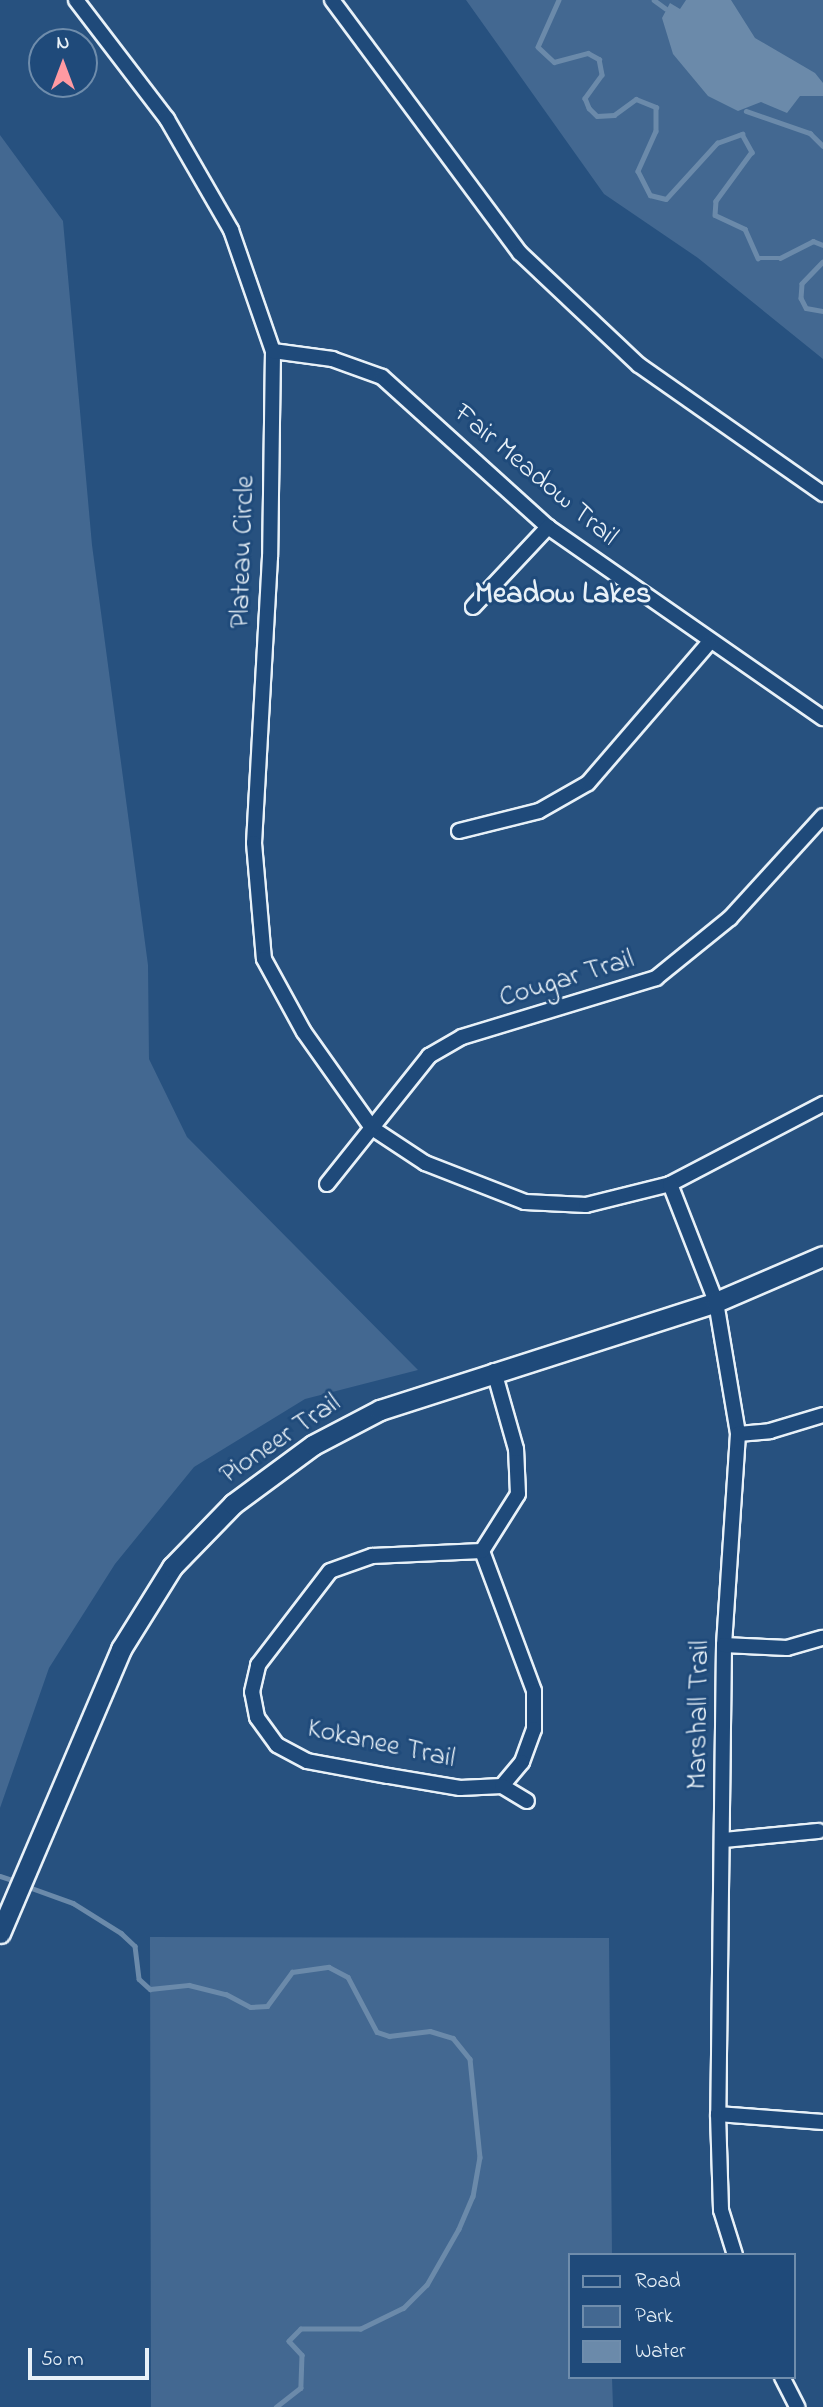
<!DOCTYPE html>
<html>
<head>
<meta charset="utf-8">
<style>
  body { margin:0 }
  #map { position:relative; width:823px; height:2407px; overflow:hidden; background:#27517f; font-family:"Indie Flower",sans-serif }
  div>[style] { position:absolute }
  .green>* { inset:0; background:#436891 }
  .water>* { inset:0; background:#6b8aaa }
  .stream>* { height:4.5px; margin:-2.25px; padding:0 2.25px; transform-origin:2.25px; border-radius:2.25px; background:#6b8aaa }
  .roads { filter:drop-shadow(2px 0 #e8f1f8) drop-shadow(-2px 0 #e8f1f8) drop-shadow(0 2px #e8f1f8) drop-shadow(0 -2px #e8f1f8) }
  .street>* { height:14px; margin:-7px; padding:0 7px; transform-origin:7px; border-radius:7px; background:#1f4a7a }
  .secondary>* { height:19px; margin:-9.5px; padding:0 9.5px; transform-origin:9.5px; border-radius:9.5px; background:#1f4a7a }
  span { translate:-50% -50%; white-space:nowrap; text-align:center; line-height:1.15; -webkit-text-stroke:6px #1f4a7a; paint-order:stroke }
  .street-label { font-size:28px; color:#e8f1f8 }
  .neighbourhood-label { font-size:30px; color:#e8f1f8; font-weight:700 }
  .legend { position:absolute; left:568px; top:2253px; width:228px; height:126px; box-sizing:border-box; background:#1f4a7a; border:2px solid #6f8dac; margin:0; padding:9px 12px; list-style:none; font-size:21px; color:#e8f1f8 }
  .legend li { display:flex; align-items:center; gap:14px; height:35px }
  .legend b { width:35px; border:2px solid #6f8dac }
  .north { position:absolute; left:28px; top:28px; width:70px; height:70px; box-sizing:border-box; background:#1f4a7a; border:2px solid #6f8dac; border-radius:50%; rotate:0deg; font-size:19px; font-weight:700; line-height:28px; text-align:center; color:#e8f1f8 }
  .north::after { content:''; display:block; margin:auto; width:24px; height:32px; background:#ff9aa2; clip-path:polygon(50% 0,100% 100%,50% 72%,0 100%) }
  .scale { position:absolute; left:28px; top:2348px; width:121px; height:32px; box-sizing:border-box; border:4px solid #e8f1f8; border-top:0; padding-left:9px; font-size:21px; line-height:24px; white-space:nowrap; color:#e8f1f8; -webkit-text-stroke:5px #1f4a7a; paint-order:stroke }
</style>
</head>
<body>
<div id="map">
  <div class="green">
    <i style="clip-path:polygon(466px 0,823px 0,823px 359px,698px 258px,604px 194px)"></i>
    <i style="clip-path:polygon(0 135px,63px 221px,92px 545px,148px 965px,149px 1059px,187px 1137px,418px 1370px,305px 1399px,194px 1467px,115px 1564px,49px 1668px,0 1808px)"></i>
    <i style="clip-path:polygon(150px 1937px,609px 1938px,612px 2255px,569px 2255px,569px 2377px,612px 2377px,613px 2407px,151px 2407px)"></i>
  </div>
  <div class="water">
    <i style="clip-path:polygon(686px 0,731px 0,755px 38px,815px 73px,823px 83px,823px 96px,800px 96px,787px 113px,761px 102px,738px 111px,708px 96px,673px 54px,662px 18px,670px 3px,680px 9px)"></i>
  </div>
  <div class="stream">
    <i style="left:559px;top:0;width:51px;rotate:114.1deg"></i>
    <i style="left:538px;top:47px;width:22px;rotate:43deg"></i>
    <i style="left:554px;top:62px;width:35px;rotate:-15deg"></i>
    <i style="left:588px;top:53px;width:13px;rotate:29deg"></i>
    <i style="left:599px;top:59px;width:16px;rotate:79deg"></i>
    <i style="left:602px;top:75px;width:29px;rotate:126deg"></i>
    <i style="left:585px;top:98px;width:11px;rotate:68deg"></i>
    <i style="left:589px;top:108px;width:11px;rotate:45deg"></i>
    <i style="left:597px;top:116px;width:17px;rotate:-3deg"></i>
    <i style="left:614px;top:115px;width:27px;rotate:-36deg"></i>
    <i style="left:636px;top:99px;width:22px;rotate:22deg"></i>
    <i style="left:656px;top:107px;width:24px;rotate:90deg"></i>
    <i style="left:656px;top:131px;width:44px;rotate:114.2deg"></i>
    <i style="left:638px;top:171px;width:27px;rotate:63deg"></i>
    <i style="left:650px;top:195px;width:16px;rotate:14deg"></i>
    <i style="left:666px;top:199px;width:76px;rotate:-47.7deg"></i>
    <i style="left:717px;top:143px;width:27px;rotate:-20deg"></i>
    <i style="left:742px;top:134px;width:21px;rotate:61deg"></i>
    <i style="left:752px;top:152px;width:61px;rotate:126.3deg"></i>
    <i style="left:716px;top:201px;width:14px;rotate:94deg"></i>
    <i style="left:715px;top:215px;width:33px;rotate:25deg"></i>
    <i style="left:745px;top:229px;width:32px;rotate:66deg"></i>
    <i style="left:758px;top:258px;width:22px"></i>
    <i style="left:780px;top:258px;width:37px;rotate:-27deg"></i>
    <i style="left:813px;top:241px;width:11px;rotate:22deg"></i>
    <i style="left:654px;top:0;width:14px;rotate:36deg"></i>
    <i style="left:746px;top:111px;width:68px;rotate:19deg"></i>
    <i style="left:810px;top:133px;width:18px;rotate:45deg"></i>
    <i style="left:823px;top:262px;width:30px;rotate:134deg"></i>
    <i style="left:802px;top:284px;width:14px;rotate:94deg"></i>
    <i style="left:801px;top:298px;width:11px;rotate:63deg"></i>
    <i style="left:806px;top:308px;width:17px;rotate:10deg"></i>
    <i style="left:0;top:1876px;width:16px;rotate:18deg"></i>
    <i style="left:26px;top:1886px;width:50px;rotate:19.9deg"></i>
    <i style="left:73px;top:1903px;width:57px;rotate:32deg"></i>
    <i style="left:121px;top:1933px;width:19px;rotate:43deg"></i>
    <i style="left:135px;top:1946px;width:33px;rotate:83deg"></i>
    <i style="left:139px;top:1979px;width:15px;rotate:42deg"></i>
    <i style="left:150px;top:1989px;width:39px;rotate:-6deg"></i>
    <i style="left:189px;top:1985px;width:38px;rotate:14deg"></i>
    <i style="left:226px;top:1994px;width:27px;rotate:28deg"></i>
    <i style="left:250px;top:2007px;width:17px;rotate:-3deg"></i>
    <i style="left:267px;top:2006px;width:42px;rotate:-53.7deg"></i>
    <i style="left:292px;top:1972px;width:37px;rotate:-8deg"></i>
    <i style="left:329px;top:1967px;width:21px;rotate:28deg"></i>
    <i style="left:348px;top:1977px;width:62px;rotate:62.2deg"></i>
    <i style="left:377px;top:2032px;width:13px;rotate:18deg"></i>
    <i style="left:389px;top:2036px;width:41px;rotate:-7deg"></i>
    <i style="left:430px;top:2031px;width:24px;rotate:17deg"></i>
    <i style="left:453px;top:2038px;width:27px;rotate:51deg"></i>
    <i style="left:470px;top:2059px;width:99px;rotate:84.2deg"></i>
    <i style="left:480px;top:2157px;width:40px;rotate:100deg"></i>
    <i style="left:473px;top:2196px;width:36px;rotate:113deg"></i>
    <i style="left:459px;top:2229px;width:64px;rotate:119.7deg"></i>
    <i style="left:427px;top:2285px;width:33px;rotate:135deg"></i>
    <i style="left:404px;top:2308px;width:48px;rotate:154deg"></i>
    <i style="left:361px;top:2329px;width:60px;rotate:180deg"></i>
    <i style="left:301px;top:2329px;width:17px;rotate:135deg"></i>
    <i style="left:289px;top:2341px;width:19px;rotate:47deg"></i>
    <i style="left:302px;top:2355px;width:33px;rotate:92deg"></i>
    <i style="left:301px;top:2388px;width:31px;rotate:142deg"></i>
  </div>
  <div class="roads">
    <div class="street">
      <i style="left:76px;top:0;width:150px;rotate:52.6deg"></i>
      <i style="left:167px;top:119px;width:128px;rotate:60deg"></i>
      <i style="left:231px;top:230px;width:128px;rotate:70.9deg"></i>
      <i style="left:273px;top:351px;width:206px;rotate:90.8deg"></i>
      <i style="left:270px;top:557px;width:286px;rotate:93.2deg"></i>
      <i style="left:254px;top:843px;width:116px;rotate:85.1deg"></i>
      <i style="left:264px;top:959px;width:83px;rotate:61.3deg"></i>
      <i style="left:304px;top:1032px;width:118px;rotate:54.7deg"></i>
      <i style="left:372px;top:1128px;width:64px;rotate:33.4deg"></i>
      <i style="left:425px;top:1163px;width:107px;rotate:21.3deg"></i>
      <i style="left:525px;top:1202px;width:61px;rotate:2.8deg"></i>
      <i style="left:586px;top:1205px;width:87px;rotate:-14deg"></i>
      <i style="left:670px;top:1184px;width:173px;rotate:-27.6deg"></i>
      <i style="left:332px;top:0;width:315px;rotate:53.4deg"></i>
      <i style="left:520px;top:253px;width:163px;rotate:43.3deg"></i>
      <i style="left:639px;top:365px;width:225px;rotate:35deg"></i>
      <i style="left:273px;top:351px;width:60px;rotate:7.7deg"></i>
      <i style="left:332px;top:359px;width:53px;rotate:19.8deg"></i>
      <i style="left:382px;top:377px;width:224px;rotate:42.1deg"></i>
      <i style="left:548px;top:527px;width:335px;rotate:34.8deg"></i>
      <i style="left:473px;top:607px;width:110px;rotate:-46.8deg"></i>
      <i style="left:459px;top:831px;width:82px;rotate:-14deg"></i>
      <i style="left:539px;top:811px;width:56px;rotate:-29.7deg"></i>
      <i style="left:588px;top:783px;width:185px;rotate:-49.2deg"></i>
      <i style="left:327px;top:1184px;width:164px;rotate:-51.4deg"></i>
      <i style="left:429px;top:1056px;width:38px;rotate:-30deg"></i>
      <i style="left:462px;top:1037px;width:203px;rotate:-16.9deg"></i>
      <i style="left:656px;top:978px;width:95px;rotate:-39deg"></i>
      <i style="left:730px;top:918px;width:138px;rotate:-47.6deg"></i>
      <i style="left:670px;top:1184px;width:127px;rotate:68.7deg"></i>
      <i style="left:716px;top:1302px;width:134px;rotate:80.5deg"></i>
      <i style="left:738px;top:1434px;width:211px;rotate:93.8deg"></i>
      <i style="left:724px;top:1645px;width:469px;rotate:90.7deg"></i>
      <i style="left:718px;top:2114px;width:96px;rotate:88.2deg"></i>
      <i style="left:721px;top:2210px;width:47px;rotate:72.7deg"></i>
      <i style="left:738px;top:1434px;width:32px;rotate:-5deg"></i>
      <i style="left:770px;top:1431px;width:55px;rotate:-16.8deg"></i>
      <i style="left:482px;top:1551px;width:149px;rotate:69.6deg"></i>
      <i style="left:534px;top:1691px;width:38px;rotate:90deg"></i>
      <i style="left:534px;top:1729px;width:35px;rotate:110deg"></i>
      <i style="left:522px;top:1762px;width:31px;rotate:130deg"></i>
      <i style="left:502px;top:1786px;width:42px;rotate:177.3deg"></i>
      <i style="left:460px;top:1788px;width:73px;rotate:-170.5deg"></i>
      <i style="left:388px;top:1776px;width:82px;rotate:-169.5deg"></i>
      <i style="left:307px;top:1761px;width:34px;rotate:-152deg"></i>
      <i style="left:277px;top:1745px;width:34px;rotate:-126deg"></i>
      <i style="left:257px;top:1717px;width:25px;rotate:-101deg"></i>
      <i style="left:252px;top:1692px;width:28px;rotate:-77deg"></i>
      <i style="left:258px;top:1665px;width:118px;rotate:-52.5deg"></i>
      <i style="left:330px;top:1571px;width:45px;rotate:-19.7deg"></i>
      <i style="left:372px;top:1556px;width:110px;rotate:-2.6deg"></i>
      <i style="left:482px;top:1551px;width:67px;rotate:-57.7deg"></i>
      <i style="left:518px;top:1494px;width:45px;rotate:-92.5deg"></i>
      <i style="left:516px;top:1449px;width:81px;rotate:-105.8deg"></i>
      <i style="left:724px;top:1645px;width:63px;rotate:2.7deg"></i>
      <i style="left:787px;top:1648px;width:37px;rotate:-16deg"></i>
      <i style="left:502px;top:1786px;width:29px;rotate:31deg"></i>
      <i style="left:723px;top:1840px;width:96px;rotate:-5.4deg"></i>
      <i style="left:718px;top:2114px;width:105px;rotate:4.4deg"></i>
      <i style="left:782px;top:2377px;width:34px;rotate:63deg"></i>
    </div>
    <div class="secondary">
      <i style="left:0;top:1933px;width:309px;rotate:-66.9deg"></i>
      <i style="left:121px;top:1649px;width:97px;rotate:-58.1deg"></i>
      <i style="left:172px;top:1567px;width:88px;rotate:-45.9deg"></i>
      <i style="left:233px;top:1504px;width:99px;rotate:-36.4deg"></i>
      <i style="left:313px;top:1445px;width:76px;rotate:-27.6deg"></i>
      <i style="left:380px;top:1410px;width:353px;rotate:-17.8deg"></i>
      <i style="left:716px;top:1302px;width:116px;rotate:-23.3deg"></i>
    </div>
  </div>
  <div class="street-label">
    <span style="left:535px;top:476px;rotate:40deg">Fair Meadow Trail</span>
    <span style="left:244px;top:552px;rotate:-88deg">Plateau Circle</span>
    <span style="left:567px;top:980px;rotate:-17deg">Cougar Trail</span>
    <span style="left:281px;top:1440px;rotate:-34deg">Pioneer Trail</span>
    <span style="left:700px;top:1715px;rotate:-89deg">Marshall Trail</span>
    <span style="left:381px;top:1745px;rotate:12deg">Kokanee Trail</span>
  </div>
  <div class="neighbourhood-label">
    <span style="left:563px;top:595px">Meadow Lakes</span>
  </div>
  <ul class="legend">
  <li><b style="height:9px;background:#1f4a7a"></b>Road</li>
  <li><b style="height:19px;background:#436891"></b>Park</li>
  <li><b style="height:19px;background:#6b8aaa"></b>Water</li>
  </ul>
  <div class="north">N</div>
  <div class="scale">50 m</div>
</div>
</body>
</html>
